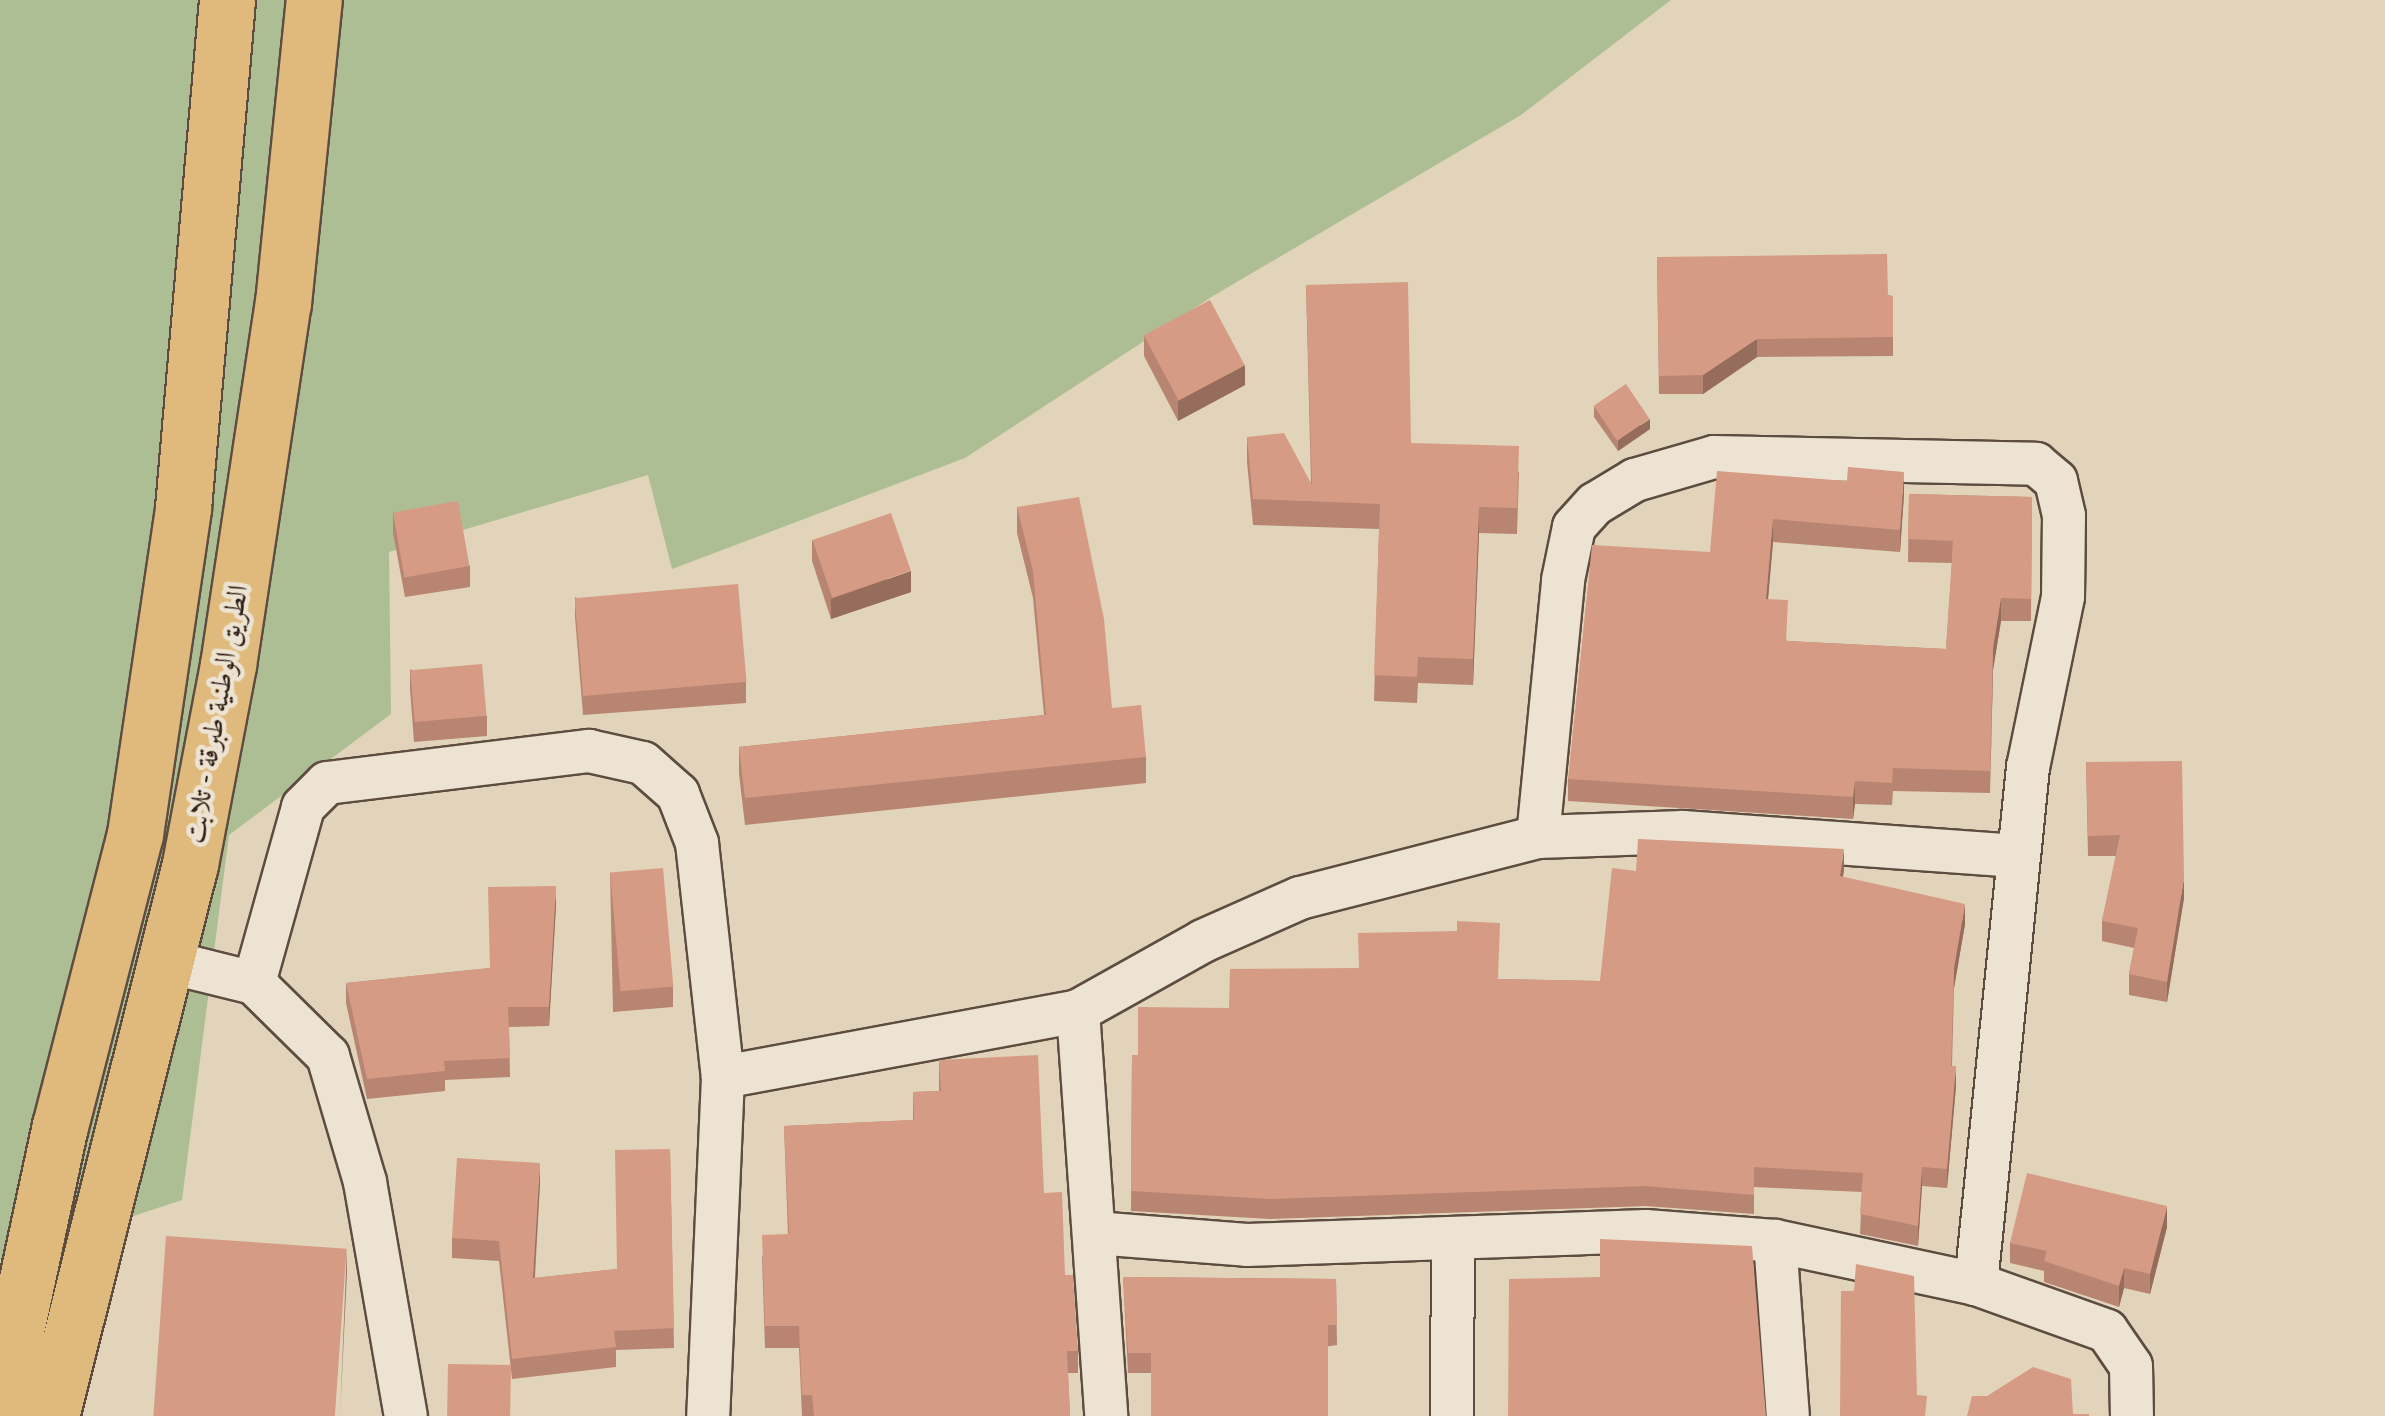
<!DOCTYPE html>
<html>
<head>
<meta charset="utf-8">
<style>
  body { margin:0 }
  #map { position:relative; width:2385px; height:1416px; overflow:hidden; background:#e1d4ba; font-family:"IM FELL Great Primer",Amiri,serif }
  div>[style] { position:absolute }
  .green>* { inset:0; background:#adbe94 }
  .roads { filter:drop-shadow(2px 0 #5d4c40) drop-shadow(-2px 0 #5d4c40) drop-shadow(0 2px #5d4c40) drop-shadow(0 -2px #5d4c40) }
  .minor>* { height:42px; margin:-21px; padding:0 21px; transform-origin:21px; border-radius:21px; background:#ece3d2 }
  .primary>* { height:55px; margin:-27.5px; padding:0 27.5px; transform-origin:27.5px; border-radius:27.5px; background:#e0ba7d }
  .wall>* { inset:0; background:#b88572 }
  .shaded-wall>* { inset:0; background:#966c5c }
  .building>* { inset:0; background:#d69b84; transform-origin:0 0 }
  span { translate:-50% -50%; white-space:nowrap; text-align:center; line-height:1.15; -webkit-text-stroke:9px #ece3d2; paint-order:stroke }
  .street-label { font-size:28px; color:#311f17 }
</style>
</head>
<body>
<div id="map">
  <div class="green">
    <i style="clip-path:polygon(0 0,1671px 0,1521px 115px,1213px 296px,965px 458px,672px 569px,648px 475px,389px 552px,391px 714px,229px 835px,182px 1200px,0 1260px)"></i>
  </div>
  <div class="roads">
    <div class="minor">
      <i style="left:1538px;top:837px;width:258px;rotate:-84.4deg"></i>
      <i style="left:1563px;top:580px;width:54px;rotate:-78.3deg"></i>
      <i style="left:1574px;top:527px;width:31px;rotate:-48deg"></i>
      <i style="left:1595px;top:504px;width:47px;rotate:-31deg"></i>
      <i style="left:1635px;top:480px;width:82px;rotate:-16.2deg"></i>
      <i style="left:1714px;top:457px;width:322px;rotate:1.2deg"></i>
      <i style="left:2036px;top:464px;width:26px;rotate:40deg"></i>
      <i style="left:2056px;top:481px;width:36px;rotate:77deg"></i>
      <i style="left:2064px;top:516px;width:81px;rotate:90.7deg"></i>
      <i style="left:2063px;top:597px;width:174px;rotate:101.6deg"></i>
      <i style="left:2028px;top:767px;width:520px;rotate:95.74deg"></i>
      <i style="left:165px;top:961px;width:92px;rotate:13.9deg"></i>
      <i style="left:254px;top:983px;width:104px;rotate:44.6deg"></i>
      <i style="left:328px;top:1056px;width:131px;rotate:73.6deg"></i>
      <i style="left:365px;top:1182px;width:238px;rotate:80.1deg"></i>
      <i style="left:254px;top:983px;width:183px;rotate:-74.4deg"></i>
      <i style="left:303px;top:807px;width:34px;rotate:-45deg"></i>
      <i style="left:327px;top:783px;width:264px;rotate:-7deg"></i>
      <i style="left:589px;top:751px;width:55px;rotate:12.5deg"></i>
      <i style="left:643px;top:763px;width:47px;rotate:41.5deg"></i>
      <i style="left:678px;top:794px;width:53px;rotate:68.8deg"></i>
      <i style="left:697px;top:843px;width:235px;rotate:83.7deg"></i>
      <i style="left:723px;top:1077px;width:339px;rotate:92.5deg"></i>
      <i style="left:1078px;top:1011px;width:406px;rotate:86deg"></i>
      <i style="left:723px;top:1077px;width:361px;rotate:-10.5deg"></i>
      <i style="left:1078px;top:1011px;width:143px;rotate:-29.2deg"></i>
      <i style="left:1203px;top:941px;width:106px;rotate:-23.9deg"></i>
      <i style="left:1300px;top:898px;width:246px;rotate:-14.4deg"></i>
      <i style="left:1538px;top:837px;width:145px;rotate:-2deg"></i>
      <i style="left:1683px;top:832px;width:335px;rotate:4.1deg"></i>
      <i style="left:1095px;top:1233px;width:152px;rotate:4.5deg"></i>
      <i style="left:1247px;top:1245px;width:399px;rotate:-2deg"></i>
      <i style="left:1646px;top:1231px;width:129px;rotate:4.4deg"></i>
      <i style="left:1775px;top:1241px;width:206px;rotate:12.1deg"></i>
      <i style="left:1976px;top:1284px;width:139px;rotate:19.7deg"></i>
      <i style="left:2107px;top:1331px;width:42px;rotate:55.6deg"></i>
      <i style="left:2131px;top:1366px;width:50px;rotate:88.9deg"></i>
      <i style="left:1775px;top:1241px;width:175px;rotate:85.8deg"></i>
      <i style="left:1452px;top:1416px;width:174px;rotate:-89.7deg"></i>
    </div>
    <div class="primary">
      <i style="left:0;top:1405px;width:285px;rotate:-77.9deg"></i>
      <i style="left:60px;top:1126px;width:301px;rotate:-75.6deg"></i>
      <i style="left:135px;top:834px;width:330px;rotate:-81.6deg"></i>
      <i style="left:183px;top:508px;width:510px;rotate:-85.05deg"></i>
      <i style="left:51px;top:1416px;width:569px;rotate:-75.87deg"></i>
      <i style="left:190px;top:864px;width:203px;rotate:-79.2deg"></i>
      <i style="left:228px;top:665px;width:366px;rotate:-81.4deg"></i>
      <i style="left:283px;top:303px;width:305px;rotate:-84.2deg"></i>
    </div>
  </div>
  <div class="wall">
    <i style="clip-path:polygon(1657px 257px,1893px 296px,1893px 356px,1757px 357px,1703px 394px,1659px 394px)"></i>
    <i style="clip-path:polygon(1306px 285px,1411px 443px,1519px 472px,1517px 534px,1479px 533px,1473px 685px,1418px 683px,1417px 703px,1374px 701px,1379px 529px,1253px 525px,1247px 462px,1247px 437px,1311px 483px)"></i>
    <i style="clip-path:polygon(1144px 336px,1245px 385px,1178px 421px,1144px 356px)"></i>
    <i style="clip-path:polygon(1594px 407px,1650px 429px,1618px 451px,1594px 417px)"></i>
    <i style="clip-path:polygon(1847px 481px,1904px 494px,1900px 552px,1773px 542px,1768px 599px,1787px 641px,1946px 649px,1952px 563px,1908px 562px,1909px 494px,2032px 497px,2031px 621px,2001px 621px,1993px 670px,1990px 793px,1893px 791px,1892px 805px,1855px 804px,1853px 819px,1568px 801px,1568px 779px,1710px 552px)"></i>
    <i style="clip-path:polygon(1017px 507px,1112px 708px,1146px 757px,1146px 783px,745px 825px,739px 774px,739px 747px,1044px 715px,1033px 598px,1017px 533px)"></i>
    <i style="clip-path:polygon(393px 512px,470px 566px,470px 587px,405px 597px,393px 533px)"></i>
    <i style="clip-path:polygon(812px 540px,911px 592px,831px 619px,812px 561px)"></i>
    <i style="clip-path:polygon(575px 597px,746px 682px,746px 703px,583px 715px,575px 617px)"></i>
    <i style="clip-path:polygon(410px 669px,487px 716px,487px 736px,414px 742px,410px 689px)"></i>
    <i style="clip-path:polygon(2086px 762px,2184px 898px,2167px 1002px,2129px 995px,2129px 974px,2134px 948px,2102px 941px,2102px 921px,2116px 856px,2088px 856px)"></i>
    <i style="clip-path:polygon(1844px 869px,1843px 877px,1965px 924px,1954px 988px,1952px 1066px,1956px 1086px,1947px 1188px,1922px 1186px,1918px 1246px,1860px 1234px,1862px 1192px,1754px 1187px,1754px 1214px,1645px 1206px,1270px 1219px,1131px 1211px,1132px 1055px,1138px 1055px,1229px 1008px,1499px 979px,1600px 981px,1636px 871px)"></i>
    <i style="clip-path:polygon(610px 872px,673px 987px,673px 1007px,613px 1012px)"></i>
    <i style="clip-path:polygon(556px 905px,549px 1026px,509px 1027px,510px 1077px,445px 1080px,445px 1091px,367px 1099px,346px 1003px,346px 983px,490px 968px)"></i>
    <i style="clip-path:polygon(939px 1060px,1044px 1193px,1065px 1275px,1078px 1351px,1078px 1373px,1068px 1373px,1070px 1416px,802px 1416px,799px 1348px,765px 1348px,762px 1257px,788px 1235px,784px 1126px,913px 1120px,913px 1092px,939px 1091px)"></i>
    <i style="clip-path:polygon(670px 1149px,674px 1348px,616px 1350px,616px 1367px,512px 1379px,499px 1261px,452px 1258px,452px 1238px,540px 1183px,535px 1278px,617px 1269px)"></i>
    <i style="clip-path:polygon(2167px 1227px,2150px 1294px,2124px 1288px,2119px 1307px,2044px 1282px,2044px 1271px,2010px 1263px,2010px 1243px)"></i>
    <i style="clip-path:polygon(1123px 1277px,1336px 1279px,1337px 1345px,1151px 1373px,1128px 1373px)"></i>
  </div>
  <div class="shaded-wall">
    <i style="clip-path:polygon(1757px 339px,1757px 357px,1703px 394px,1703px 375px)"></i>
    <i style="clip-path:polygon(1245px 365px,1245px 385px,1178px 421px,1178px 401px)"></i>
    <i style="clip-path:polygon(1650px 419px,1650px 429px,1618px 451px,1618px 440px)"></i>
    <i style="clip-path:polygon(1904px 472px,1904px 494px,1900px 552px,1900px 530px)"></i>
    <i style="clip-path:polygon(1479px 507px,1479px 533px,1473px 685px,1473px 659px)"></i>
    <i style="clip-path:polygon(1773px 519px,1773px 542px,1766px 622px,1766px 599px)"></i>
    <i style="clip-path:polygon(911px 571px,911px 592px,831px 619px,831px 599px)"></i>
    <i style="clip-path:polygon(2001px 598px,2001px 621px,1993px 670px,1990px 793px,1993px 648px)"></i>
    <i style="clip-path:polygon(1855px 781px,1855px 804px,1853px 819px,1853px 797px)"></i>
    <i style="clip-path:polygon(1844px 849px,1844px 869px,1840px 896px,1840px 876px)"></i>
    <i style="clip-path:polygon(2184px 878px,2184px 898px,2167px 1002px,2167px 982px)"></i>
    <i style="clip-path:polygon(556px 886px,556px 905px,549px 1026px,549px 1007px)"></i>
    <i style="clip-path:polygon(1965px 904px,1965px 924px,1954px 988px,1954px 968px)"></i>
    <i style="clip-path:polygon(1956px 1066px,1956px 1086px,1947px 1188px,1947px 1169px)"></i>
    <i style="clip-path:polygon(540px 1163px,540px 1183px,533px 1297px,533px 1278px)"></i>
    <i style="clip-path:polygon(1922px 1167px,1922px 1186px,1918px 1246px,1918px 1226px)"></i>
    <i style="clip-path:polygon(2167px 1206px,2167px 1227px,2150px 1294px,2150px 1274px)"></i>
    <i style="clip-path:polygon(347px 1248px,347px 1272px,340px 1416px)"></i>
    <i style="clip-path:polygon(2124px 1268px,2124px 1288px,2119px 1307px,2119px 1286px)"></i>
  </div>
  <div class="building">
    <i style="clip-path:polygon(1887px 254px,1888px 296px,1893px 296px,1893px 337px,1757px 339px,1703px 375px,1659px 376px,1657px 257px)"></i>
    <i style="clip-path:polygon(1408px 282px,1411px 443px,1519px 446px,1517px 508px,1479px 507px,1473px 659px,1418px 657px,1417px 677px,1374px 675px,1380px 504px,1253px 499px,1247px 437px,1284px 433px,1312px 485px,1306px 285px)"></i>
    <i style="left:1210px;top:300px;width:74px;height:75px;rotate:62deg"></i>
    <i style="left:1626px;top:384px;width:42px;height:39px;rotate:56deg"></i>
    <i style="clip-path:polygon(1848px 467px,1904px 472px,1900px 530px,1773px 519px,1766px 599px,1788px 600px,1786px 641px,1946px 649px,1953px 541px,1908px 539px,1909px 494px,2032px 497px,2031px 599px,2001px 598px,1993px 648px,1990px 771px,1893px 768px,1892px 783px,1855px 781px,1853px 797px,1568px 779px,1592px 545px,1710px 552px,1717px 471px,1847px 481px)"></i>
    <i style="clip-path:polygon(1079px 497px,1104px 619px,1112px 708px,1141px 705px,1146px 757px,745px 798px,739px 747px,1046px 715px,1033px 571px,1017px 507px)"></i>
    <i style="left:458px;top:501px;width:66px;height:66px;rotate:80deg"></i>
    <i style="left:891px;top:513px;width:61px;height:83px;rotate:71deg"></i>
    <i style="left:738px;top:584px;width:98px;height:164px;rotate:85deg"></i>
    <i style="left:482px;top:664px;width:52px;height:72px;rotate:85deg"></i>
    <i style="clip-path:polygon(2182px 761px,2184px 878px,2167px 982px,2129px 974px,2138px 928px,2102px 921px,2120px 835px,2088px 836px,2086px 762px)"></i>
    <i style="clip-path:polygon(1638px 839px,1844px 849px,1840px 876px,1965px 904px,1954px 968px,1951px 1066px,1956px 1066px,1947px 1169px,1922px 1167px,1918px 1226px,1860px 1214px,1863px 1173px,1754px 1167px,1754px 1195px,1645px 1186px,1270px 1199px,1131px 1191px,1132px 1055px,1138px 1055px,1138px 1007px,1229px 1008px,1230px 969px,1359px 968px,1358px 933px,1457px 931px,1457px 921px,1500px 923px,1498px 979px,1600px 981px,1612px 868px,1636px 871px)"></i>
    <i style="left:663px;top:868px;width:119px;height:53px;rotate:85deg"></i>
    <i style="clip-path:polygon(556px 886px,549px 1007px,508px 1007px,510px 1058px,444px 1061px,445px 1071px,367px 1079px,346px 983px,490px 968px,488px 887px)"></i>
    <i style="clip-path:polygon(1038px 1055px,1044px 1193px,1062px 1192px,1065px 1275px,1073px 1275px,1078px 1351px,1067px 1351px,1070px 1416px,814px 1416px,812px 1395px,802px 1395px,799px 1326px,765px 1326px,762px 1235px,789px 1234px,784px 1126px,914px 1120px,913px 1092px,941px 1091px,939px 1060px)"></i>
    <i style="clip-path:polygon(670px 1149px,674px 1328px,614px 1331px,616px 1347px,512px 1359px,499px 1241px,452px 1238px,457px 1158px,540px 1163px,533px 1278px,617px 1269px,615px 1150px)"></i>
    <i style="clip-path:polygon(2027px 1173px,2167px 1206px,2150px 1274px,2124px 1268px,2119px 1286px,2044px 1261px,2047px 1251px,2010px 1243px)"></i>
    <i style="left:166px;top:1236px;width:181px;height:181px;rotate:4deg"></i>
    <i style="clip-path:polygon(1600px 1239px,1752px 1246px,1766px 1416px,1508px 1416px,1509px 1279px,1600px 1277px)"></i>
    <i style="clip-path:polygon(1856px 1264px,1914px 1276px,1917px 1395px,1927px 1396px,1925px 1416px,1840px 1416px,1841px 1291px,1854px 1291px)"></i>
    <i style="clip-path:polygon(1123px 1277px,1336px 1279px,1337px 1325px,1328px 1325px,1328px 1416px,1151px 1416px,1151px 1353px,1128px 1353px)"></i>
    <i style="left:448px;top:1364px;width:63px;height:52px;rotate:1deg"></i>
    <i style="clip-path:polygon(2033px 1367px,2071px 1379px,2073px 1414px,2089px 1414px,2089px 1416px,1967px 1416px,1972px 1396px,1987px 1396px)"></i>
  </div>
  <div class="street-label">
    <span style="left:216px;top:714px;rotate:-80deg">الطريق الوطنية طبرقة - تلابت</span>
  </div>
</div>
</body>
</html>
